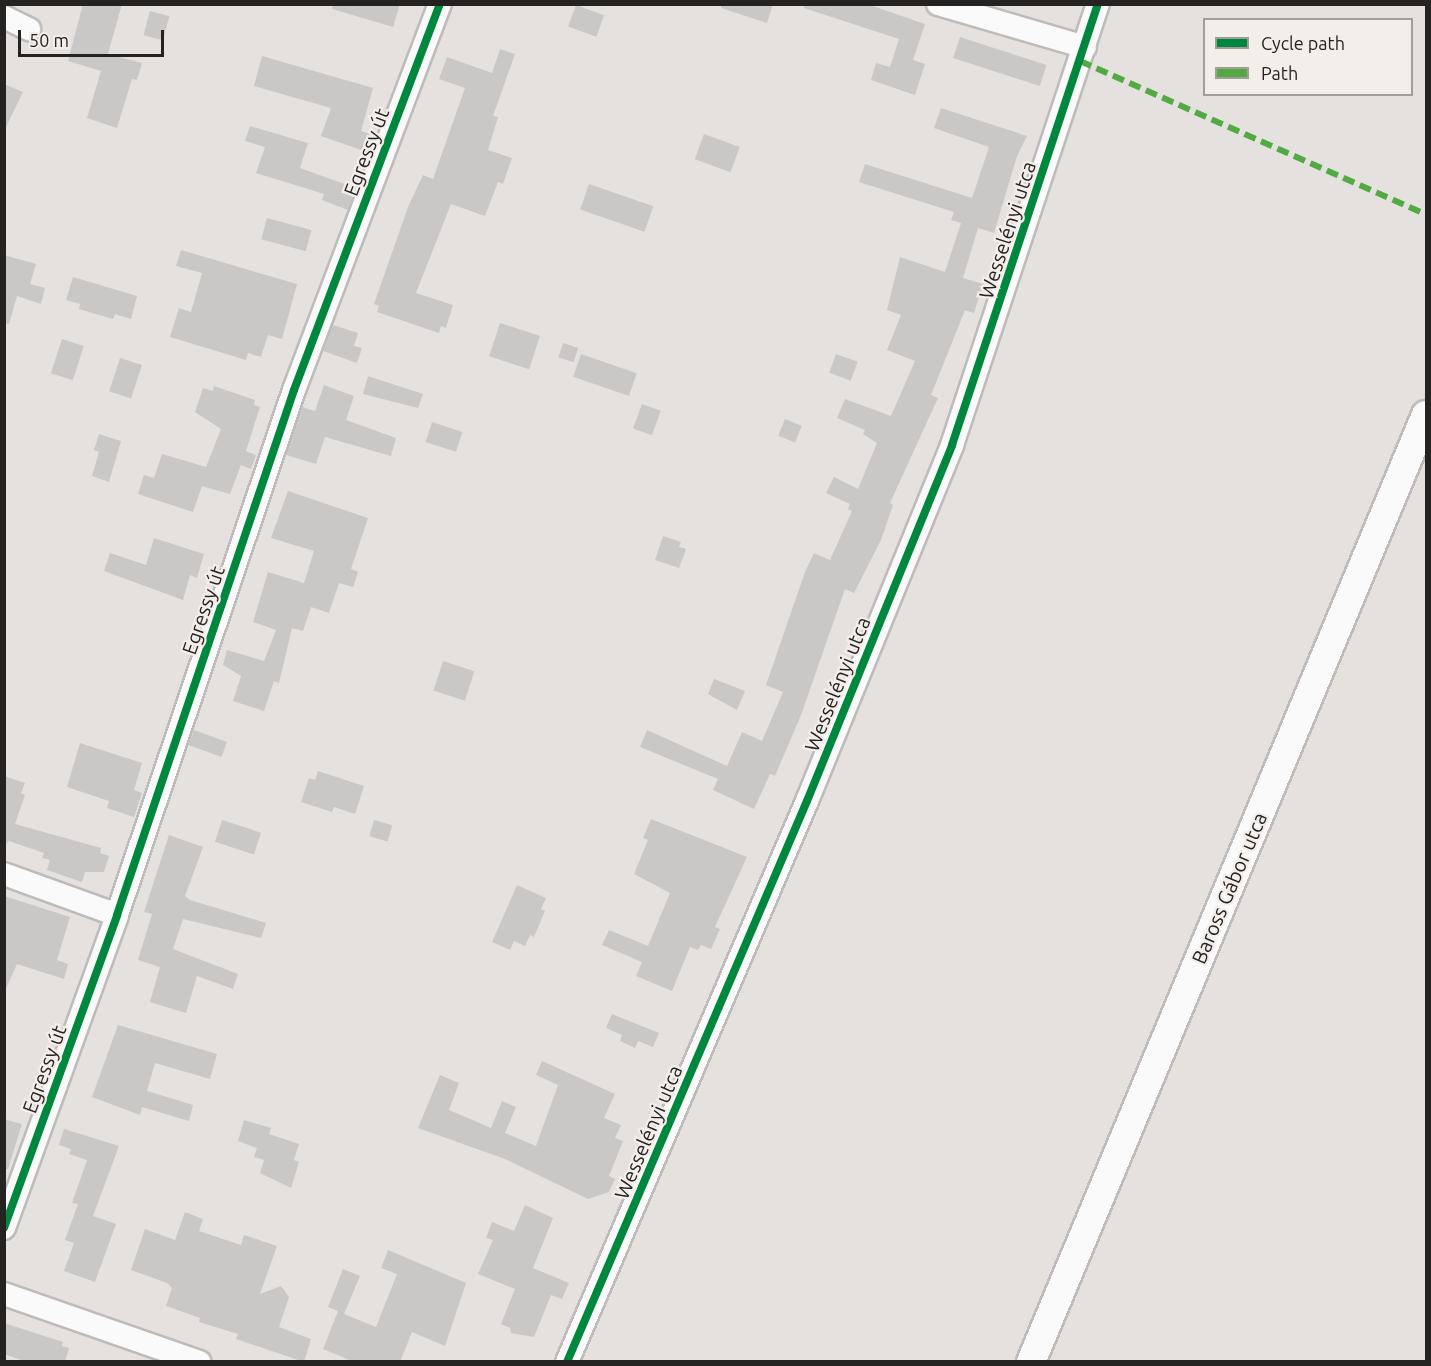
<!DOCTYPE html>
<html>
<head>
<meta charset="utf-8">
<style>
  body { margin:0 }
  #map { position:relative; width:1431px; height:1366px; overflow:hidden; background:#e4e1df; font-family:Ubuntu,sans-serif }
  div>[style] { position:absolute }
  .building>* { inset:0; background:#cac8c7; transform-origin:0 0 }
  .roads { filter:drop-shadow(2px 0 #bebbba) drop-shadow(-2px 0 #bebbba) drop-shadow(0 2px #bebbba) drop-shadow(0 -2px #bebbba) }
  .minor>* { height:22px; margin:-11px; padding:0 11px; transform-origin:11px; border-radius:11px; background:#fbfafa }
  .tertiary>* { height:28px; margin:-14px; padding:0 14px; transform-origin:14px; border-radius:14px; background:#fbfafa }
  .quiet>* { height:6px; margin-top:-3px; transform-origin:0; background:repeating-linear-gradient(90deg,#53aa43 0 12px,transparent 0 18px) }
  .cycleway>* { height:8px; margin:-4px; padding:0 4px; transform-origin:4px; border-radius:4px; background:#00873e }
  span { translate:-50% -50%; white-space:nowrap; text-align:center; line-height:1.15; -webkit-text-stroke:4.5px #f3eeea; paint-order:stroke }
  .street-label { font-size:20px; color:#252322 }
  .frame { position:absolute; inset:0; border:6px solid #252322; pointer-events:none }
  .legend { position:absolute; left:1203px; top:18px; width:210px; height:78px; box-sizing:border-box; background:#f3eeea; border:2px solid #a19d9a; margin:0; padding:8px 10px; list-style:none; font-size:18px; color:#252322 }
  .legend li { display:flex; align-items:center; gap:12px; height:30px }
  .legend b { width:30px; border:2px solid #a19d9a }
  .scale { position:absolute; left:18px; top:30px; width:146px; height:27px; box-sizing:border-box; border:3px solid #252322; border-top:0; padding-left:8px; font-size:18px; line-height:21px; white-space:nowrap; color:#252322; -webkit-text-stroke:4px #f3eeea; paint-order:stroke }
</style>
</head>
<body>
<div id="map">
  <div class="building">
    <i style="clip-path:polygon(83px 4px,122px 4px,108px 54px,142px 63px,137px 80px,132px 79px,117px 128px,87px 118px,101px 71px,68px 61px)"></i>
    <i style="clip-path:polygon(333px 4px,400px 4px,393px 27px,332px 9px)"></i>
    <i style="clip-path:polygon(722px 4px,773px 4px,767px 23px,721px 8px)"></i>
    <i style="clip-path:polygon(805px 4px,867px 4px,925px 24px,913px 60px,925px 64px,915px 95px,871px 80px,876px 63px,890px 67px,899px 39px,804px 8px)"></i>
    <i style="left:576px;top:5px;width:30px;height:23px;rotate:20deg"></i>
    <i style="left:150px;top:11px;width:20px;height:25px;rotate:15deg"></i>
    <i style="left:960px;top:37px;width:91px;height:22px;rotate:18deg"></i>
    <i style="clip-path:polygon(500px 49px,515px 54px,493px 116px,498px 117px,488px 150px,512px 158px,503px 184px,498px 182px,485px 216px,451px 204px,416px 293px,453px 305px,446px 328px,441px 326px,439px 333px,377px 312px,379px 306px,374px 304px,408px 207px,423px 175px,433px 179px,465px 88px,439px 79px,447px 57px,492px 73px)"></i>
    <i style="clip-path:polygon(262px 56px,373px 88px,361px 131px,370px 134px,364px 151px,321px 136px,331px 108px,254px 86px)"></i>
    <i style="clip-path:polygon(4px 84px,23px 92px,4px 131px)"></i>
    <i style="clip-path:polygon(941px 108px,1027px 136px,1017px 156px,994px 233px,978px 228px,963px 278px,983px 284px,974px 313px,965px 310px,931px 395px,938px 398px,890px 503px,893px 505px,881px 540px,854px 593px,845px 589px,801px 715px,775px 776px,770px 774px,754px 809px,713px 790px,718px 779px,640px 747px,647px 730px,727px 766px,742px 732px,762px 741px,783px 692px,766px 685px,805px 572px,814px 553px,830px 560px,852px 511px,848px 509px,850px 504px,826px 493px,834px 477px,858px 489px,877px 443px,863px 434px,865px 430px,837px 418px,845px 399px,891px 416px,915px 361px,887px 350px,901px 315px,887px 310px,900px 257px,945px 272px,961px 223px,951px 220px,954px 212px,859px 182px,865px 164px,972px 198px,989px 147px,934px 128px)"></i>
    <i style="clip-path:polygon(250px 126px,308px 143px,300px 168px,350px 186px,347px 192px,353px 195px,348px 210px,322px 200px,324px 194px,256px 173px,265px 147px,245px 141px)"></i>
    <i style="left:704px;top:134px;width:38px;height:27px;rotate:20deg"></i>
    <i style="left:589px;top:184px;width:68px;height:27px;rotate:19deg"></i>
    <i style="left:267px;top:218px;width:46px;height:22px;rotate:15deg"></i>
    <i style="clip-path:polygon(181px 250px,297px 284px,282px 339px,268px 335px,261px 357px,248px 353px,246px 360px,170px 337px,179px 308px,191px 312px,202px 273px,176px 266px)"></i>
    <i style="clip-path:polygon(4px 255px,36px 264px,30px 284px,45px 288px,41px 304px,17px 296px,9px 324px,4px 323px)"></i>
    <i style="clip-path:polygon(73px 277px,137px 296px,131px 319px,115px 314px,113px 319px,79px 309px,80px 304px,66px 300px)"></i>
    <i style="left:500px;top:323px;width:42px;height:35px;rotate:18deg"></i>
    <i style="clip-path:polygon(333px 325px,358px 333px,354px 346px,362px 348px,357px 363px,323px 351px)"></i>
    <i style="left:62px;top:339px;width:23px;height:36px;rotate:18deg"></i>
    <i style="left:563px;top:343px;width:16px;height:15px;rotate:18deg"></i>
    <i style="left:581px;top:354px;width:59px;height:24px;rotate:19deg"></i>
    <i style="left:836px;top:354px;width:23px;height:20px;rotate:20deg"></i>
    <i style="left:120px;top:358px;width:23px;height:35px;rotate:18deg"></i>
    <i style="clip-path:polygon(368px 376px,423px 394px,418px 408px,363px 394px)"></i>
    <i style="clip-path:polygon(324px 385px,354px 396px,346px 420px,396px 438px,391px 456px,325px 437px,316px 464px,286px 455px,302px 407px,315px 411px)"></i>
    <i style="clip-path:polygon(214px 386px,255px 400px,254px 405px,260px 407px,246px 451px,256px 455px,251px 469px,241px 465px,230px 494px,202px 486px,193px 512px,138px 494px,144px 475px,154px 478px,162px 454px,206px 467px,221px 429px,195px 412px,203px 388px,213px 391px)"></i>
    <i style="left:642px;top:404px;width:20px;height:26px;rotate:20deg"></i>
    <i style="left:785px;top:419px;width:18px;height:18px;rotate:22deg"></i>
    <i style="left:432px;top:422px;width:32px;height:21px;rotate:18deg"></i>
    <i style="clip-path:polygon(99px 434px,121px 441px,109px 482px,92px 476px,99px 452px,94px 450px)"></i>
    <i style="clip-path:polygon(288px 491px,368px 518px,351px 569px,358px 572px,353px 587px,339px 583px,329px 613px,311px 607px,303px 631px,292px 628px,279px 683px,274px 681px,264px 711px,233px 701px,241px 676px,223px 665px,227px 650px,264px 661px,276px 630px,253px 622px,268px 572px,304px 583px,314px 551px,271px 538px)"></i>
    <i style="clip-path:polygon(663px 536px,681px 542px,679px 547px,686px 549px,679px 568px,655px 560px)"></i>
    <i style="clip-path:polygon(154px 538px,204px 554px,197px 578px,190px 575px,183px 600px,104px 571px,110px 553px,146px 565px)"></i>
    <i style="left:443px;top:661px;width:33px;height:31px;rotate:18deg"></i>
    <i style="clip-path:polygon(714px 679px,745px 691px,737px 710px,708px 694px)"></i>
    <i style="left:194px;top:730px;width:35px;height:16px;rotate:20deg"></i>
    <i style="clip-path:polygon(80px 743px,142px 763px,134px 790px,142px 793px,134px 817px,107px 808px,109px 801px,67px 787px)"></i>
    <i style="clip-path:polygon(318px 771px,364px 786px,355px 814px,334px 807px,332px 812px,301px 802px,309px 778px,315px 780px)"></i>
    <i style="clip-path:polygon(4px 776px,25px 783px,21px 793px,25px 795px,15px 824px,101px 848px,100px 853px,109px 856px,104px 872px,85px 872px,82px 882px,47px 870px,50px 860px,42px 858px,44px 853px,9px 841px,4px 846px)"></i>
    <i style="clip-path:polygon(651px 819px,747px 857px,715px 927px,720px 929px,711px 949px,701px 945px,698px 950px,690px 947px,672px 991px,636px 976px,642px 962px,602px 945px,609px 930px,648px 946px,670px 893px,634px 874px,648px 840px,643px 838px)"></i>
    <i style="left:222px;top:820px;width:41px;height:23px;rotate:18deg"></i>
    <i style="left:374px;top:820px;width:19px;height:17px;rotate:16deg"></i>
    <i style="clip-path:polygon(169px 835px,203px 847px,185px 896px,190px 900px,266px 923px,261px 938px,183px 919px,173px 949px,238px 974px,233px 989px,197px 976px,186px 1013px,150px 1002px,160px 967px,138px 960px,152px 914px,144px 912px)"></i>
    <i style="clip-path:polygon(517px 885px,546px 898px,541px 909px,545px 911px,534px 937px,530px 935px,525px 946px,514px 941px,510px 950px,492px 942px)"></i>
    <i style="clip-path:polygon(4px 896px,70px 917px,57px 960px,68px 964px,64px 979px,17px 964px,4px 993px)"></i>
    <i style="clip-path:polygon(612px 1014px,659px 1033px,653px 1047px,638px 1041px,635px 1048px,620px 1041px,622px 1035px,606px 1028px)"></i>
    <i style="clip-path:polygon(118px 1025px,217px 1054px,210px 1079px,155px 1063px,147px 1091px,193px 1105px,189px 1121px,142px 1107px,140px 1115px,92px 1097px)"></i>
    <i style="clip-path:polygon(542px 1061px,615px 1094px,604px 1118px,621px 1125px,615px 1138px,623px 1141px,609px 1176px,615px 1179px,609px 1192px,588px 1199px,505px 1159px,418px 1128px,440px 1075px,459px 1083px,449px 1110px,491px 1128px,502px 1101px,516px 1107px,505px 1133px,536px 1146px,558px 1085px,536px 1075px)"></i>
    <i style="clip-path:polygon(4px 1119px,22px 1124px,8px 1169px,4px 1169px)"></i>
    <i style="clip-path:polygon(244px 1120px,271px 1128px,269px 1134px,299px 1144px,294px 1160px,299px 1162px,291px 1188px,260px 1173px,264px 1160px,254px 1157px,257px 1148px,238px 1141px)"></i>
    <i style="clip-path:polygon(64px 1129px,119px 1146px,93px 1216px,116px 1224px,95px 1282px,64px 1271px,74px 1243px,65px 1240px,78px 1204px,72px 1203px,87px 1160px,69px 1154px,71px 1149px,59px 1145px)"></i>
    <i style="clip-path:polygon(525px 1205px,553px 1218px,533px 1268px,569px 1283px,562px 1299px,551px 1295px,534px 1337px,511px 1333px,510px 1328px,501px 1324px,515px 1289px,478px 1274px,493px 1240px,486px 1238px,492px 1222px,514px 1231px)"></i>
    <i style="clip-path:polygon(185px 1212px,203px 1219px,199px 1231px,241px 1245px,244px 1235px,277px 1246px,260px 1294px,281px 1286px,289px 1297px,279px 1327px,311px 1339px,304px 1362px,236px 1339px,238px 1334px,199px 1322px,200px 1318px,166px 1306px,172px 1288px,167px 1283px,131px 1270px,145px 1229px,175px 1240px)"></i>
    <i style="clip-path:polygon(388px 1250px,466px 1283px,445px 1346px,412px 1332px,400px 1362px,354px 1362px,323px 1349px,338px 1311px,328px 1307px,343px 1269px,360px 1276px,344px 1314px,376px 1327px,397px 1274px,381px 1268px)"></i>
    <i style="clip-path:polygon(4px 1323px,63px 1342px,62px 1346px,69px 1348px,65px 1362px,27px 1362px,4px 1354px)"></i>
  </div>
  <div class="roads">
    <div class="minor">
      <i style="left:938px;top:4px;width:153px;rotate:16.3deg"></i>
      <i style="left:4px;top:17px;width:28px;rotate:26deg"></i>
      <i style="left:4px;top:874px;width:120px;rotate:19.9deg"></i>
      <i style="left:4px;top:1228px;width:333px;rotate:-70.1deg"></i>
      <i style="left:117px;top:915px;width:554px;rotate:-71.37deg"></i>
      <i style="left:294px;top:390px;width:413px;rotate:-69.3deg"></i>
      <i style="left:4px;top:1294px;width:207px;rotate:19.2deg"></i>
      <i style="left:567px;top:1362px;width:610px;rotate:-66.84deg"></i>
      <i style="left:807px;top:801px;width:384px;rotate:-67.8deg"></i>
      <i style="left:952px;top:445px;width:465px;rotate:-71.7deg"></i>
    </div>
    <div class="tertiary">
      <i style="left:1031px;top:1362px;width:1026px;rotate:-67.36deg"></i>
    </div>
  </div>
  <div class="quiet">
    <i style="left:1080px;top:61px;width:378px;rotate:23.9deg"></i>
  </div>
  <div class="cycleway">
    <i style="left:4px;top:1228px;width:333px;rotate:-70.1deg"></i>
    <i style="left:117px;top:915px;width:554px;rotate:-71.37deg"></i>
    <i style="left:294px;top:390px;width:413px;rotate:-69.3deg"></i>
    <i style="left:567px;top:1362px;width:610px;rotate:-66.84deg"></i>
    <i style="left:807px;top:801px;width:384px;rotate:-67.8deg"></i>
    <i style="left:952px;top:445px;width:465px;rotate:-71.7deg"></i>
  </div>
  <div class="street-label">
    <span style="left:366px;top:152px;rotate:-69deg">Egressy út</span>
    <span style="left:1007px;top:230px;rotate:-72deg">Wesselényi utca</span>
    <span style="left:203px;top:610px;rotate:-71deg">Egressy út</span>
    <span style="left:837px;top:684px;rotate:-68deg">Wesselényi utca</span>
    <span style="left:1229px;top:888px;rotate:-67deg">Baross Gábor utca</span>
    <span style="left:44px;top:1069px;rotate:-70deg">Egressy út</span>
    <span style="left:648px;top:1132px;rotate:-67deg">Wesselényi utca</span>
  </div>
  <div class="frame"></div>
  <ul class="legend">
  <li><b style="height:8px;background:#00873e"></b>Cycle path</li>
  <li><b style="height:8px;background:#53aa43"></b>Path</li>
  </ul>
  <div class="scale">50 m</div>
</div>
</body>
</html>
